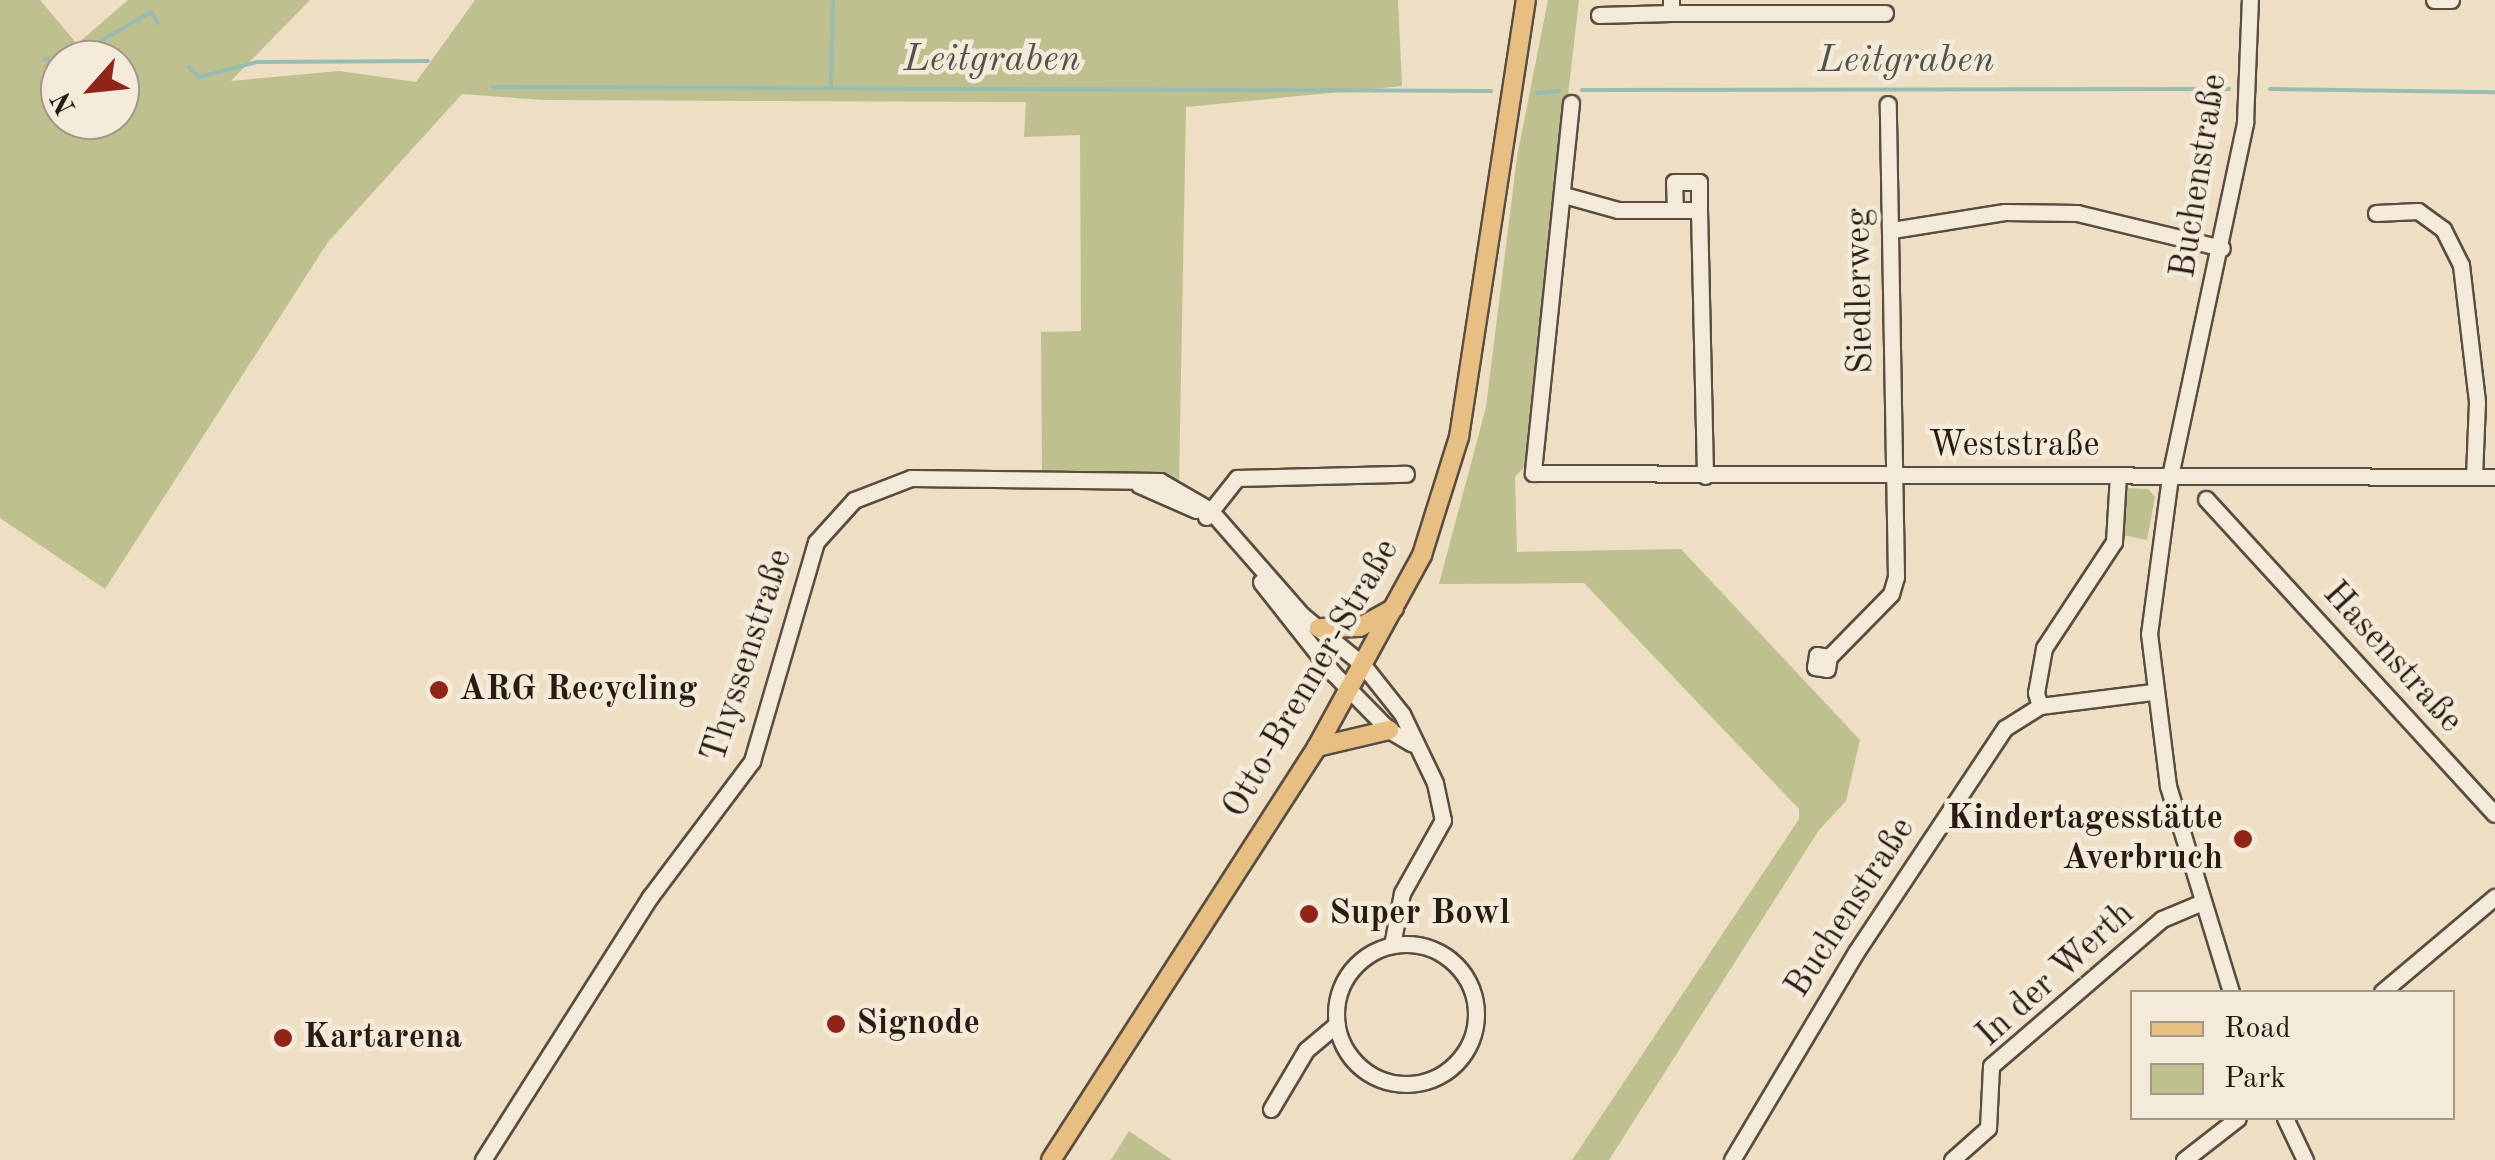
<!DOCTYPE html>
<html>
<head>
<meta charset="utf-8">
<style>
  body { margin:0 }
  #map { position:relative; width:2495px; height:1160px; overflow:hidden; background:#eedec4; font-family:"Old Standard TT",serif }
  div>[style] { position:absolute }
  .green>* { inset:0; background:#bfc090 }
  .stream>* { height:4px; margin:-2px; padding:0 2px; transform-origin:2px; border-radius:2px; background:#99bcb1 }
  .roads { filter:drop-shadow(2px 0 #5a4c40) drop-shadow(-2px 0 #5a4c40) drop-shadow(0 2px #5a4c40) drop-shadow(0 -2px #5a4c40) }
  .minor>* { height:15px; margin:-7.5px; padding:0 7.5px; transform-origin:7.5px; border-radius:7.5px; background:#f4ead9 }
  .minor>.ring { margin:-7.5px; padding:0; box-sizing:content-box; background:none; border:15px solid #f4ead9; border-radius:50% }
  .major>* { height:18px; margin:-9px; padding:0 9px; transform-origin:9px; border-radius:9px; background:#e7bf82 }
  .dots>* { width:28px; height:28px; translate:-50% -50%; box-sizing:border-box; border:5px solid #f4ead9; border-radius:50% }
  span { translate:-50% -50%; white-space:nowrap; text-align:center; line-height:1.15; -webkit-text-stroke:9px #f4ead9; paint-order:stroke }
  .street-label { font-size:35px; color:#291b14 }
  .poi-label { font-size:35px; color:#291b14; font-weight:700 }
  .left { translate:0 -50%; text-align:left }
  .right { translate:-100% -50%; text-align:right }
  .water-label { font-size:38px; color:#50534b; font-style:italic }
  .legend { position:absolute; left:2130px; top:990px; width:325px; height:130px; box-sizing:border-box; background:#f4ead9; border:2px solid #a3978a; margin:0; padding:12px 18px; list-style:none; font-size:30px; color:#291b14 }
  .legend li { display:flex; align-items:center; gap:20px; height:50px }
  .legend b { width:50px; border:2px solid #a3978a }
  .north { position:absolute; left:40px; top:40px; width:100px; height:100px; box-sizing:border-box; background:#f4ead9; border:2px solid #a3978a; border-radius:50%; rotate:243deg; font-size:28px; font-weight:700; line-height:40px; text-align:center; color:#291b14 }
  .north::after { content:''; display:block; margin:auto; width:35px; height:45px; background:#8f2418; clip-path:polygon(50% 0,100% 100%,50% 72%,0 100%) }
</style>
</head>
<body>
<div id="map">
  <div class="green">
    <i style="clip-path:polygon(evenodd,0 0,40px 0,77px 44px,128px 0,310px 0,231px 81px,339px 71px,416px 82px,475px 0,1398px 0,1402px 86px,1186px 107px,1179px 483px,1042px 473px,1041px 332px,1081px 331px,1080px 135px,1024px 137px,1026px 102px,543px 100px,462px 94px,328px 242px,105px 589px,0 518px,0 0,60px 60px,120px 60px,120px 120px,60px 120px,60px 60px)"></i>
    <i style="clip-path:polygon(1548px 0,1579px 0,1525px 466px,1515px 477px,1517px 552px,1681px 549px,1860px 740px,1846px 801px,1819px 830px,1609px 1160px,1572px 1160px,1799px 819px,1799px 809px,1584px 583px,1439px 584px,1486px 407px,1517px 157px)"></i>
    <i style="clip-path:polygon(2123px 488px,2148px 489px,2155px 497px,2147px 540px,2122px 535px)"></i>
    <i style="clip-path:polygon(1129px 1131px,1172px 1160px,1111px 1160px)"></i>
  </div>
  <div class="stream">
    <i style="left:45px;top:59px;width:15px;rotate:8deg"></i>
    <i style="left:67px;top:60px;width:97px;rotate:-29.7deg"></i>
    <i style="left:151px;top:12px;width:13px;rotate:58deg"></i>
    <i style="left:189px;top:67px;width:14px;rotate:45deg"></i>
    <i style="left:199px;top:77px;width:60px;rotate:-14.5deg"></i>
    <i style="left:257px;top:62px;width:171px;rotate:-0.3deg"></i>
    <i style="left:831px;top:85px;width:85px;rotate:-88.7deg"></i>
    <i style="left:493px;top:87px;width:998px;rotate:0.23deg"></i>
    <i style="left:2270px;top:89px;width:225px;rotate:0.8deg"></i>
    <i style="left:1582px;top:90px;width:647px;rotate:-0.09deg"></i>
    <i style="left:1537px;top:93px;width:22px;rotate:-5deg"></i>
  </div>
  <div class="roads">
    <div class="minor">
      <i style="left:1671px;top:0;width:13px;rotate:90deg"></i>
      <i style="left:1671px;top:13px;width:214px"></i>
      <i style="left:2434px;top:0;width:17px"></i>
      <i style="left:1599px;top:15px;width:72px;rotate:-1.6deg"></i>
      <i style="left:1571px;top:103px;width:372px;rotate:95.9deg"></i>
      <i style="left:1533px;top:473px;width:962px;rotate:0.24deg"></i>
      <i style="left:1564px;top:195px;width:56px;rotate:15.5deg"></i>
      <i style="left:1618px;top:210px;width:81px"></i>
      <i style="left:1699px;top:210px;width:266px;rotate:88.7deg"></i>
      <i style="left:1675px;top:210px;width:28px;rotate:-92deg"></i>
      <i style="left:1674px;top:182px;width:25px"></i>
      <i style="left:1699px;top:182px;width:28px;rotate:90deg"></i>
      <i style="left:2376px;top:213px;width:42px;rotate:-2.7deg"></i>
      <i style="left:2418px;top:211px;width:31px;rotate:36deg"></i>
      <i style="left:2443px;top:229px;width:40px;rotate:63.4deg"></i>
      <i style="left:2461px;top:265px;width:138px;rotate:83.3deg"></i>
      <i style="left:2477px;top:402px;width:75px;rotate:92.3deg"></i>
      <i style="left:1892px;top:230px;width:114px;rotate:-9.1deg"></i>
      <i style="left:2005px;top:212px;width:72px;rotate:0.8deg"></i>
      <i style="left:2077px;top:213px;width:149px;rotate:13.6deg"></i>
      <i style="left:1139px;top:485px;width:62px;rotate:23.7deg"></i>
      <i style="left:2206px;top:499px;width:427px;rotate:47.5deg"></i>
      <i style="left:1206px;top:517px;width:50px;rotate:-51.5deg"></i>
      <i style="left:1237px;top:478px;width:169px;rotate:-1.4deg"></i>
      <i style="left:1261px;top:582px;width:115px;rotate:51.7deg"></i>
      <i style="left:1332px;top:672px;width:81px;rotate:45.5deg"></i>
      <i style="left:1389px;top:730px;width:26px;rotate:31deg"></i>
      <i style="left:1829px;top:657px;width:12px;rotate:-171deg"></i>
      <i style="left:1817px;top:655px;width:12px;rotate:99deg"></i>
      <i style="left:1815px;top:667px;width:12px;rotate:9deg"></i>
      <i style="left:1827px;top:669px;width:12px;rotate:-81deg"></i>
      <i style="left:1829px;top:657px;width:88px;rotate:-45.5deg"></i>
      <i style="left:1891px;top:594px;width:18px;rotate:-74deg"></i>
      <i style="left:1896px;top:577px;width:473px;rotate:-91deg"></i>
      <i style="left:2040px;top:706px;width:14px;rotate:-107deg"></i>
      <i style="left:2036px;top:693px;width:46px;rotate:-79.9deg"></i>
      <i style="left:2044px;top:648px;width:127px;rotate:-56.6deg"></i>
      <i style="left:2114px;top:542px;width:67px;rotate:-86.6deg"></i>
      <i class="ring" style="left:1336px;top:944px;width:125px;height:125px"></i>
      <i style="left:2231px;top:992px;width:215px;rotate:-107deg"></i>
      <i style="left:2168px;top:786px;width:153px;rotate:-97.1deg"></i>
      <i style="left:2149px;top:634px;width:159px;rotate:-82.4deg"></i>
      <i style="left:2170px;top:476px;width:362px;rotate:-78deg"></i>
      <i style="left:2245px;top:122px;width:122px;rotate:-87.7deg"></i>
      <i style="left:2382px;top:992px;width:148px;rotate:-40.1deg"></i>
      <i style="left:1271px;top:1109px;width:69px;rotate:-59.3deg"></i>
      <i style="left:1306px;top:1050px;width:40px;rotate:-40deg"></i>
      <i style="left:2285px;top:1118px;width:47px;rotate:64.5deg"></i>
      <i style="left:483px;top:1160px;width:312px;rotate:-57.6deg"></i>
      <i style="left:650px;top:897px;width:170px;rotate:-53.1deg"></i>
      <i style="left:752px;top:761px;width:228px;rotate:-73.7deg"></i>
      <i style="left:816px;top:542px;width:57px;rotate:-47.9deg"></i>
      <i style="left:854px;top:500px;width:61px;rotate:-21.1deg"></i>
      <i style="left:911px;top:478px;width:249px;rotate:0.7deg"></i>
      <i style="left:1160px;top:481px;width:58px;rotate:30.1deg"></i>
      <i style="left:1210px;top:510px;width:140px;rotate:48.8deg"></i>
      <i style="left:1302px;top:615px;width:79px;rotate:39.3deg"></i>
      <i style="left:1363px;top:665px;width:63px;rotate:51.5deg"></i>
      <i style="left:1402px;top:714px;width:76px;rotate:64.4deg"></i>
      <i style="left:1435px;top:783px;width:38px;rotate:78deg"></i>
      <i style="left:1443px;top:820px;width:84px;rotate:119.3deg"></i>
      <i style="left:1402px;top:893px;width:53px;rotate:100.9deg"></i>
      <i style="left:1732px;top:1160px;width:242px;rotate:-59.2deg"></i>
      <i style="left:1856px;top:952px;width:269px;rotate:-56.4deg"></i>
      <i style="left:2005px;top:728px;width:41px;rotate:-32.2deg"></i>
      <i style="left:2040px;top:706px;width:113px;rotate:-7.1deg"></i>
      <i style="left:1952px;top:1160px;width:48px;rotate:-41.6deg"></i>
      <i style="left:1988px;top:1128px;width:62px;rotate:-87.2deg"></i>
      <i style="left:1991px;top:1066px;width:225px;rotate:-40.7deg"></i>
      <i style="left:2162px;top:919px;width:41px;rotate:-22.8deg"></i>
      <i style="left:2184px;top:1160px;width:68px;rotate:-37.9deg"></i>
    </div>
    <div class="major">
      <i style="left:1319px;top:628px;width:41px;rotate:-1.4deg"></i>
      <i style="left:1360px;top:627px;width:39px;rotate:-29deg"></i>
      <i style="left:1317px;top:747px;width:74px;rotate:-13.3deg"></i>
      <i style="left:1051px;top:1160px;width:491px;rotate:-57.2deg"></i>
      <i style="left:1317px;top:747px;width:219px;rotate:-61.3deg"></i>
      <i style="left:1422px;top:555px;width:124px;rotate:-72.6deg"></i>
      <i style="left:1459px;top:437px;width:442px;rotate:-81.3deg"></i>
    </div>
  </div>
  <div class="dots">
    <i style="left:439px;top:690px;background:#8f2418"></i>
    <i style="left:2243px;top:839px;background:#8f2418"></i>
    <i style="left:1309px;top:914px;background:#8f2418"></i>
    <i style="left:836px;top:1024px;background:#8f2418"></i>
    <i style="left:283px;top:1038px;background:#8f2418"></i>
  </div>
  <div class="street-label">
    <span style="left:2200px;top:176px;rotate:-81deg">Buchenstraße</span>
    <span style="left:1861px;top:291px;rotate:-91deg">Siedlerweg</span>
    <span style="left:2014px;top:446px">Weststraße</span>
    <span style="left:748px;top:656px;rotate:-72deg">Thyssenstraße</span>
    <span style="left:2392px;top:658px;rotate:48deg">Hasenstraße</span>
    <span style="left:1312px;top:679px;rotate:-60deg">Otto-Brenner-Straße</span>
    <span style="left:1851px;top:908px;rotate:-57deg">Buchenstraße</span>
    <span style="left:2056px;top:975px;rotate:-42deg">In der Werth</span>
  </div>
  <div class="poi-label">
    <span class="left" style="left:459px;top:690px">ARG Recycling</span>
    <span class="right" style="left:2223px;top:839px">Kindertagesstätte<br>Averbruch</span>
    <span class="left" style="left:1329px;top:914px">Super Bowl</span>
    <span class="left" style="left:856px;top:1024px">Signode</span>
    <span class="left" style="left:303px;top:1038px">Kartarena</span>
  </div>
  <div class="water-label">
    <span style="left:992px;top:61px">Leitgraben</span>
    <span style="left:1906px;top:62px">Leitgraben</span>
  </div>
  <ul class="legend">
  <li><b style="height:12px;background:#e7bf82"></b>Road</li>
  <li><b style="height:28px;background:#bfc090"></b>Park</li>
  </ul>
  <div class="north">N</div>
</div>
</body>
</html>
